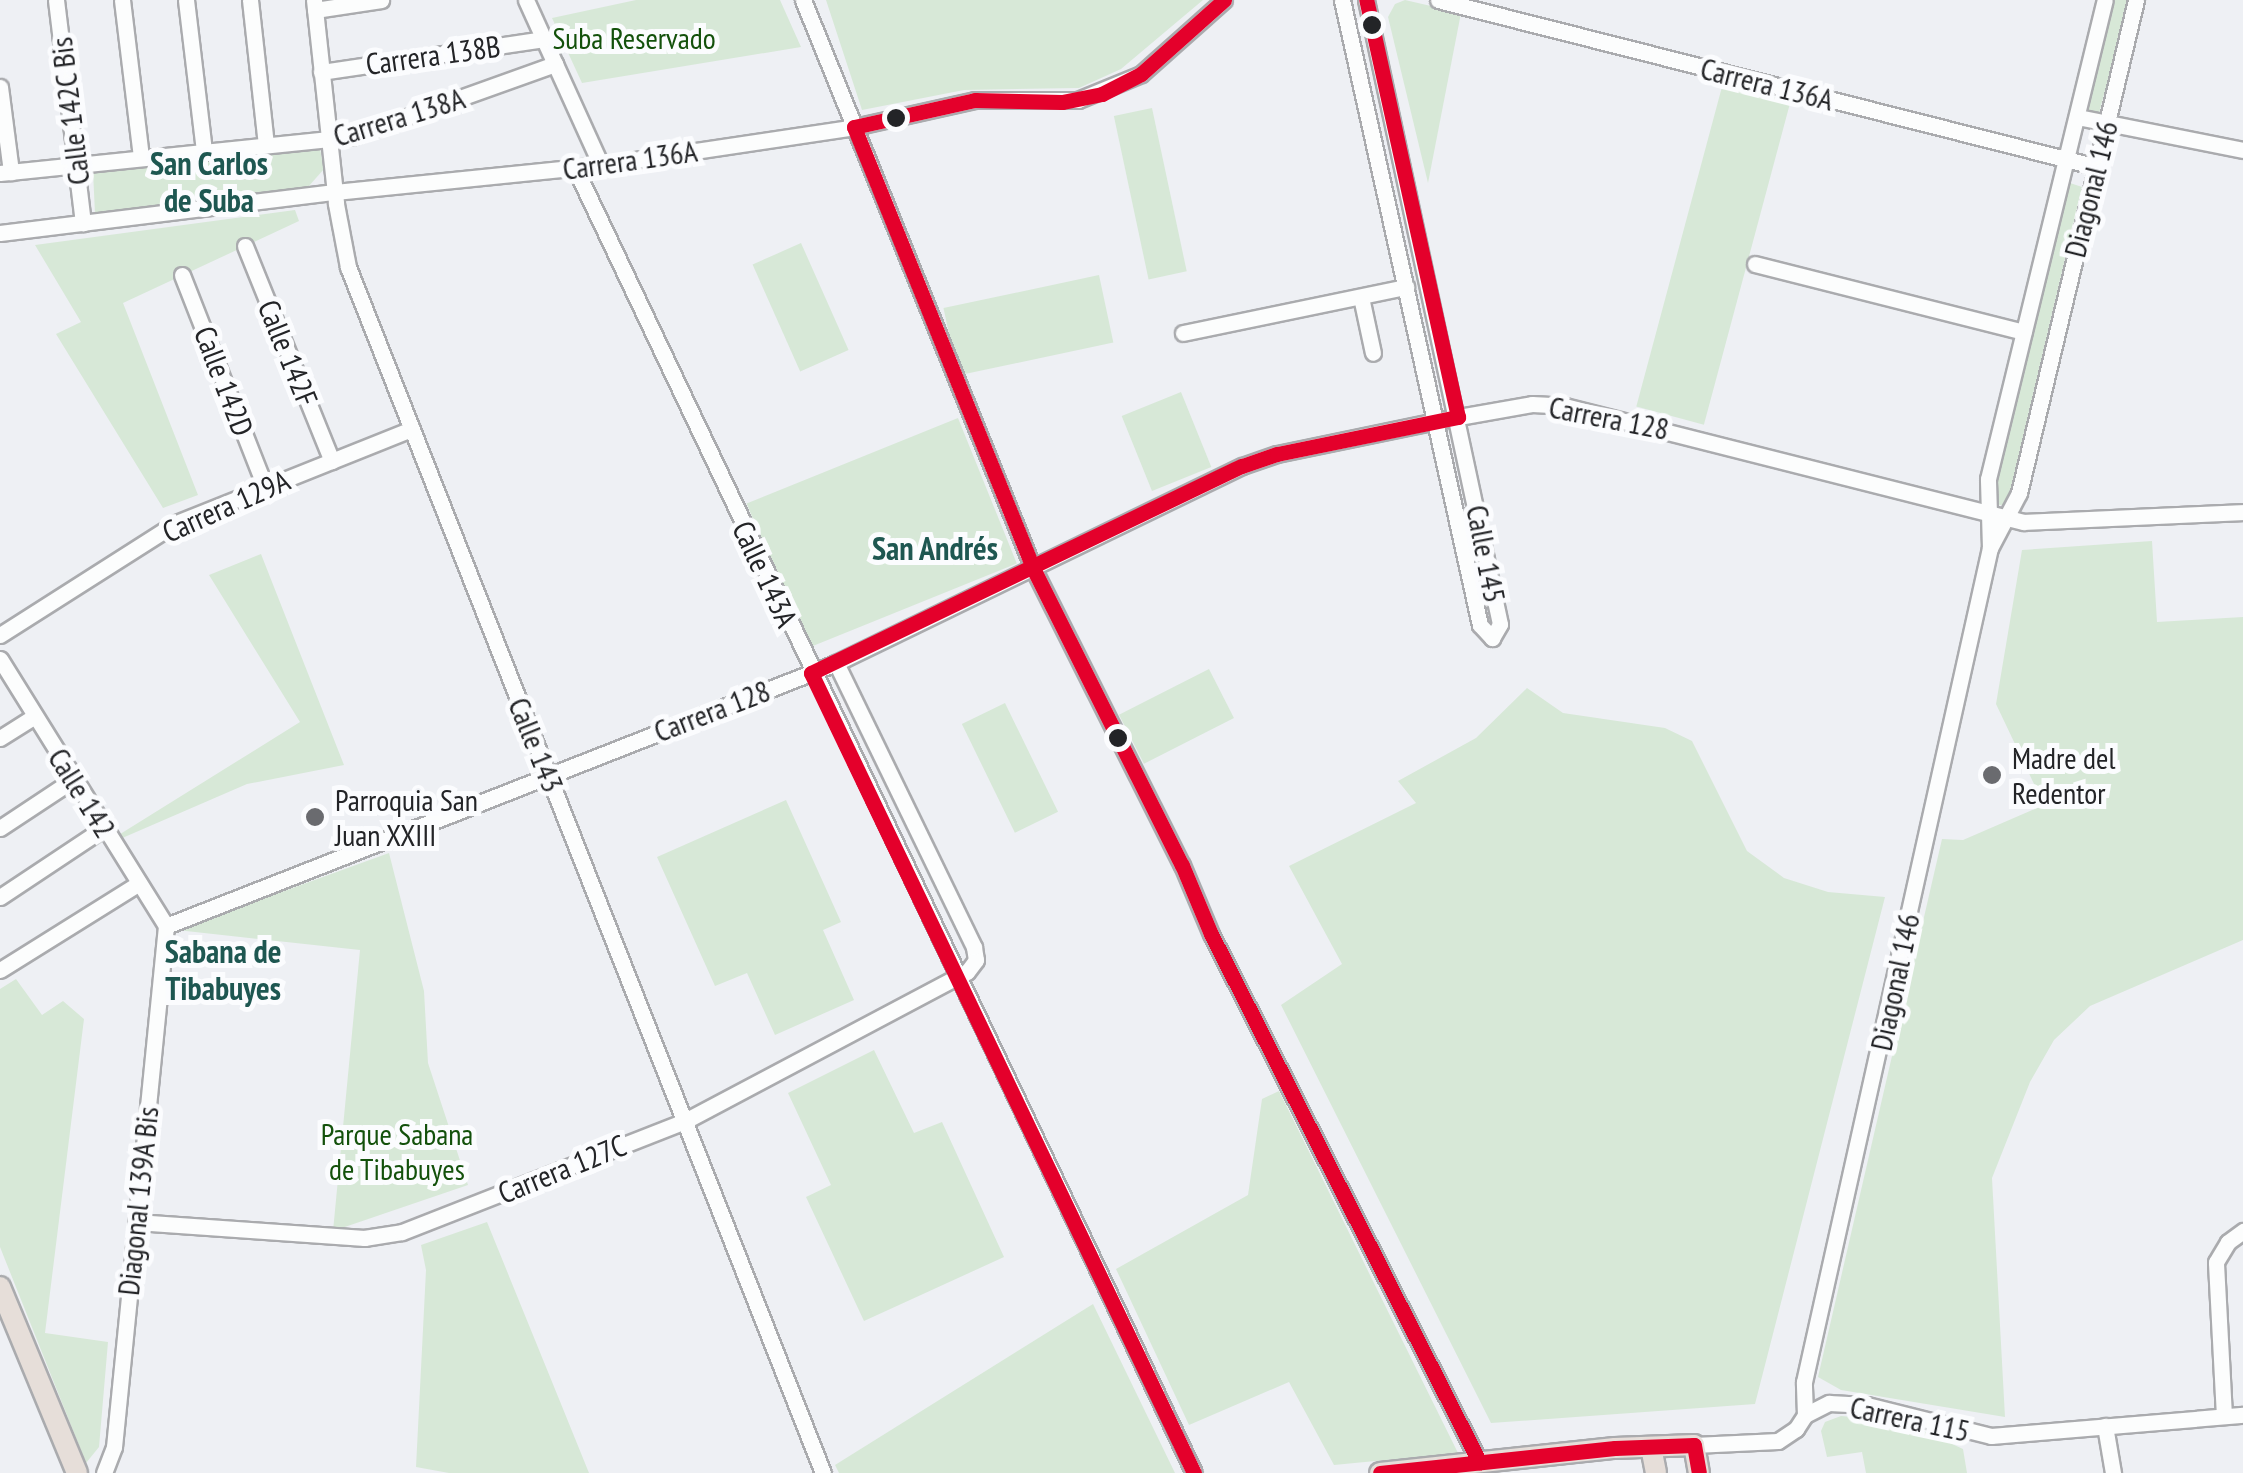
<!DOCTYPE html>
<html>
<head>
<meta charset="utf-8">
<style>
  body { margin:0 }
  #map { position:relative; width:2243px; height:1473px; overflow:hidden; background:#eef0f4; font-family:"PT Sans Narrow",sans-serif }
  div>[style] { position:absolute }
  .green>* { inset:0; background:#d7e8d7; transform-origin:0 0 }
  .roads { filter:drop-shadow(2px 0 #aaabae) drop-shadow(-2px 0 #aaabae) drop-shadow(0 2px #aaabae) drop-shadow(0 -2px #aaabae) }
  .minor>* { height:15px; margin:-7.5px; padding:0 7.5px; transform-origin:7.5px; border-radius:7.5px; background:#fcfdfd }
  .major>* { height:20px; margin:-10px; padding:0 10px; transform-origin:10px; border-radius:10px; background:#e6ded9 }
  .bus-1>* { height:15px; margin:-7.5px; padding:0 7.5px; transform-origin:7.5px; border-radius:7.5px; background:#e4002b }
  .dots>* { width:28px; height:28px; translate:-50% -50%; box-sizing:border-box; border:5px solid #fbfcfe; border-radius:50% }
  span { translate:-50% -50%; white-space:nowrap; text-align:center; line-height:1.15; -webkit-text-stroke:10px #fbfcfe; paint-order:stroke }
  .park-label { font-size:30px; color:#13510b }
  .street-label { font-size:30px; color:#232427 }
  .poi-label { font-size:30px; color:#232427 }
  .left { translate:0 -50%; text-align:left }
  .neighbourhood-label { font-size:32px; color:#1e5751; font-weight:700 }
</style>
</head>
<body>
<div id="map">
  <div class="green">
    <i style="clip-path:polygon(636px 0,780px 0,801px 47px,582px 83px,552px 18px)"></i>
    <i style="clip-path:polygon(826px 0,1203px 0,1121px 69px,1079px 88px,964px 90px,862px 110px)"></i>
    <i style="clip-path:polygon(1405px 0,1461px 13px,1428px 183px,1388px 17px,1395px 4px)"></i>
    <i style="clip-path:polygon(2113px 0,2129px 0,2098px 117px,2087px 108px)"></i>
    <i style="left:1723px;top:83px;width:70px;height:335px;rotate:15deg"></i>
    <i style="left:1152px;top:108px;width:167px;height:39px;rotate:78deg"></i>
    <i style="clip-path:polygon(320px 149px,324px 169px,308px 187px,95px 214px,93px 171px)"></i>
    <i style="clip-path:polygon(2067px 182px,2082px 187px,2010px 492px,2006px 506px,1995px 504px,1999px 463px)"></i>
    <i style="clip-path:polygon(295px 210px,299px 221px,123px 303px,198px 495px,163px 508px,56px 334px,81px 322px,35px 245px)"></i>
    <i style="left:801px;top:243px;width:117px;height:53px;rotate:66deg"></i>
    <i style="left:1099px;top:275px;width:69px;height:159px;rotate:78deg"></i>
    <i style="left:1181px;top:392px;width:81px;height:64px;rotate:68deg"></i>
    <i style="left:958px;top:418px;width:157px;height:228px;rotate:68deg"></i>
    <i style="clip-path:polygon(2152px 541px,2157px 622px,2243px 617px,2243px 940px,2090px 1006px,2054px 1040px,2030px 1082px,1992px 1178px,2005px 1417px,1841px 1390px,1818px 1377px,1942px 839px,1963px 840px,2044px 805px,1996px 704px,2022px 550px)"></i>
    <i style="clip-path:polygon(261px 554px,344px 765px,247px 784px,120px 839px,117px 836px,300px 722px,209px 575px)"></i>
    <i style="left:1209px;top:669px;width:55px;height:101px;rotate:63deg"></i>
    <i style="clip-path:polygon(1527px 688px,1563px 713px,1665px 728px,1692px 741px,1747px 851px,1784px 878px,1828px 892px,1885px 897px,1755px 1404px,1491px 1423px,1281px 1005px,1342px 964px,1289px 866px,1416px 803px,1398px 781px,1476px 738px)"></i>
    <i style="left:1005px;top:703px;width:121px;height:48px;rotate:64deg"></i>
    <i style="clip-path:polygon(786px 800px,841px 922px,823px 930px,854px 1000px,775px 1035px,747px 973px,715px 986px,657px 857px)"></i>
    <i style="clip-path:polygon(389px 853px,424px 991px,428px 1063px,468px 1185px,333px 1231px,360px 950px,177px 930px)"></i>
    <i style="clip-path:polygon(16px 979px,42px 1015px,63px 1001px,84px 1019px,45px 1333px,108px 1342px,99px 1447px,86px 1463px,0 1247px,0 989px)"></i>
    <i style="clip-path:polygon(874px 1050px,914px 1133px,942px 1122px,1004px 1257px,864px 1321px,806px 1197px,831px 1185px,788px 1093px)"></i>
    <i style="clip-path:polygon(1279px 1091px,1458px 1453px,1334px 1465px,1289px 1382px,1189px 1425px,1116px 1269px,1248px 1195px,1262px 1099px)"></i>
    <i style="clip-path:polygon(487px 1222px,559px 1399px,589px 1473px,449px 1473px,416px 1467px,426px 1270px,421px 1245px)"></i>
    <i style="clip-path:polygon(1093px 1304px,1175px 1473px,839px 1473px,835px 1465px)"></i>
    <i style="clip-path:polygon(1841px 1416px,1902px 1421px,1963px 1449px,1967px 1473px,1866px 1473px,1862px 1452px,1827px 1457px,1821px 1431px,1825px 1422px)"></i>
  </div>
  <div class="roads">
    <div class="minor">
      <i style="left:56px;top:0;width:225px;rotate:83.1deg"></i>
      <i style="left:122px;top:0;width:158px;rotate:83.1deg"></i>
      <i style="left:186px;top:0;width:151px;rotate:83.2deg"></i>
      <i style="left:250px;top:0;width:146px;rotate:83.7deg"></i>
      <i style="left:314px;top:0;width:205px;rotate:83.8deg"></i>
      <i style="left:336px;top:204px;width:64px;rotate:79.2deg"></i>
      <i style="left:348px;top:267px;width:1296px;rotate:68.5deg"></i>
      <i style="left:526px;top:0;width:181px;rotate:65.6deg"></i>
      <i style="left:803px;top:0;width:613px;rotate:67.96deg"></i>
      <i style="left:1033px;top:568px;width:332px;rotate:63.4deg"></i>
      <i style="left:1182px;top:865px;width:75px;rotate:67.2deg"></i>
      <i style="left:1211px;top:934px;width:593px;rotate:63.05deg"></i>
      <i style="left:1342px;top:0;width:640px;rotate:77.55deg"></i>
      <i style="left:1480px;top:625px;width:18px;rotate:47deg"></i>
      <i style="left:1492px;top:638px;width:16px;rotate:-60deg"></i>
      <i style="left:1500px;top:624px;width:638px;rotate:-102.12deg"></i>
      <i style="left:1438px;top:0;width:680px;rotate:14.22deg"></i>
      <i style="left:315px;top:10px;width:67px;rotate:-8.6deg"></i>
      <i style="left:321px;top:72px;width:225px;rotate:-8.4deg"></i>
      <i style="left:0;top:87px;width:86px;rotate:82.6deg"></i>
      <i style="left:2078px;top:117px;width:168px;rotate:11.3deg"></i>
      <i style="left:575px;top:168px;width:1444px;rotate:64.62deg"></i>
      <i style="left:0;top:173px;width:353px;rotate:-5.9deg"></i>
      <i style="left:351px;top:137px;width:217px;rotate:-19.7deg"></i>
      <i style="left:0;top:233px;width:337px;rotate:-7deg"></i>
      <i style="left:335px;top:192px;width:267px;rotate:-5.8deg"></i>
      <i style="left:601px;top:165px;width:256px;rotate:-8.5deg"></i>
      <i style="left:854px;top:127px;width:124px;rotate:-12.6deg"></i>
      <i style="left:975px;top:100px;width:103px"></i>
      <i style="left:1078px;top:100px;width:68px;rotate:-22.4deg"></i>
      <i style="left:1141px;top:74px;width:111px;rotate:-41.7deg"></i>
      <i style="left:245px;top:246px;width:232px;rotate:68deg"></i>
      <i style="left:1755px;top:264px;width:277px;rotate:14.2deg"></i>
      <i style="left:182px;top:275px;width:228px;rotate:68.6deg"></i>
      <i style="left:1361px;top:297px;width:57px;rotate:77.9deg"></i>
      <i style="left:1183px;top:333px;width:228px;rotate:-11.7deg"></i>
      <i style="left:1990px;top:548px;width:62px;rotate:-62.2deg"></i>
      <i style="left:2019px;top:493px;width:507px;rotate:-76.65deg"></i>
      <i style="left:0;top:635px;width:206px;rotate:-32.5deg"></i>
      <i style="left:174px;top:524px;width:256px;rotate:-21.8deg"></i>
      <i style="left:0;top:659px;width:314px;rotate:58.1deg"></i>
      <i style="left:0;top:738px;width:41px;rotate:-32.2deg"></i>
      <i style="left:0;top:828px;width:89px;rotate:-33.5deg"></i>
      <i style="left:0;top:897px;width:125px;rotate:-33.6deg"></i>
      <i style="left:166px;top:926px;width:720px;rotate:-21.43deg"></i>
      <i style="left:836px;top:663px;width:451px;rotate:-25.9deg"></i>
      <i style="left:1242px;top:466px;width:37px;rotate:-19deg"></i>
      <i style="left:1277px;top:454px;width:162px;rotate:-11.7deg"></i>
      <i style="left:1436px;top:421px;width:97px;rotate:-10deg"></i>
      <i style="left:1532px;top:404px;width:33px;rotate:3deg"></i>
      <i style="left:1565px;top:406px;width:473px;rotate:14.2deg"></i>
      <i style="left:2024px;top:522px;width:219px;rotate:-2.6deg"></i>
      <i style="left:0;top:970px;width:164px;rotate:-32deg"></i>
      <i style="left:136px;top:1222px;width:229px;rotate:4deg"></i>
      <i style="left:364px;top:1238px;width:38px;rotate:-9deg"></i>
      <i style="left:402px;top:1232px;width:304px;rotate:-21.4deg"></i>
      <i style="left:685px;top:1121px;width:319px;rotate:-27.9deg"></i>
      <i style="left:967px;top:972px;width:15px;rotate:-53deg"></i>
      <i style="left:976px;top:960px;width:13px;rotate:-99deg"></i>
      <i style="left:974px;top:947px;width:316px;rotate:-115.9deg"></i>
      <i style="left:1805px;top:1415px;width:33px;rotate:-92deg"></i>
      <i style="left:1804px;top:1382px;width:854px;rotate:-77.43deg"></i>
      <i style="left:1990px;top:548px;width:69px;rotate:-91.7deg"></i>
      <i style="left:1988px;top:479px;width:493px;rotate:-76.3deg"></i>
      <i style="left:2224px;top:1416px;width:154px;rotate:-93deg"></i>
      <i style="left:2216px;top:1262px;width:23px;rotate:-59deg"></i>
      <i style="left:2228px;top:1242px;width:19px;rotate:-36deg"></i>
      <i style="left:2105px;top:1426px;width:48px;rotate:80.3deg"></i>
      <i style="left:1694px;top:1445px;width:84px;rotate:-2.7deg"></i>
      <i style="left:1778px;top:1441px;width:22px;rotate:-34deg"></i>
      <i style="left:1796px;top:1429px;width:17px;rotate:-57deg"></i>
      <i style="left:1805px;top:1415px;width:27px;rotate:-27deg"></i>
      <i style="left:1829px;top:1403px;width:38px;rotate:3deg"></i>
      <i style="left:1867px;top:1405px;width:128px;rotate:14deg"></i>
      <i style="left:1991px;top:1436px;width:253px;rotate:-4.8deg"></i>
      <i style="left:104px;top:1473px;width:28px;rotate:-69deg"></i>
      <i style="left:114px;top:1447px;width:524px;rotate:-84.3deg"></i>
    </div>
    <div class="major">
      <i style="left:0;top:1287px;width:201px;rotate:67.5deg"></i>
      <i style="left:1651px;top:1447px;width:26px;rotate:79deg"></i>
      <i style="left:1380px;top:1473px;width:236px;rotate:-6.1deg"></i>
      <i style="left:1615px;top:1448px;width:79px;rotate:-2.2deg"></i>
      <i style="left:1694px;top:1445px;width:28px;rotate:80deg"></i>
    </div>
  </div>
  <div class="bus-1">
    <i style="left:1224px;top:0;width:111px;rotate:138.3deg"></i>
    <i style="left:1141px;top:74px;width:44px;rotate:152.9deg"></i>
    <i style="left:1102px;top:94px;width:41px;rotate:168.7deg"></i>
    <i style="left:1062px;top:102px;width:87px;rotate:-178.7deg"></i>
    <i style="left:975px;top:100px;width:124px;rotate:167.4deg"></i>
    <i style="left:854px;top:127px;width:476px;rotate:67.9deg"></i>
    <i style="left:1033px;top:568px;width:332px;rotate:63.4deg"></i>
    <i style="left:1182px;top:865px;width:75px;rotate:67.2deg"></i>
    <i style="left:1211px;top:934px;width:593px;rotate:63.05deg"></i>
    <i style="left:1194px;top:1473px;width:887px;rotate:-115.58deg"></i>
    <i style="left:811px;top:673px;width:478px;rotate:-25.7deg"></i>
    <i style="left:1242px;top:466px;width:37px;rotate:-19deg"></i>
    <i style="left:1277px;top:454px;width:185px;rotate:-11.6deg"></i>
    <i style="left:1458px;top:417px;width:427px;rotate:-102.4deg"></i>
    <i style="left:1380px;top:1473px;width:236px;rotate:-6.1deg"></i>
    <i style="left:1615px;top:1448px;width:79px;rotate:-2.2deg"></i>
    <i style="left:1694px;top:1445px;width:28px;rotate:80deg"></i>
  </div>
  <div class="dots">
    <i style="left:1372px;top:25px;background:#232427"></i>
    <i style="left:896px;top:118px;background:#232427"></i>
    <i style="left:1118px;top:738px;background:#232427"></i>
    <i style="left:1992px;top:775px;background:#6a6b6f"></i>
    <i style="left:315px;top:817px;background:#6a6b6f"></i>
  </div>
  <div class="park-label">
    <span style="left:634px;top:38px">Suba Reservado</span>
    <span style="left:397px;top:1151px">Parque Sabana<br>de Tibabuyes</span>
  </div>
  <div class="street-label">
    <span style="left:433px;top:55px;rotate:-8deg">Carrera 138B</span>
    <span style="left:1767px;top:84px;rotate:14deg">Carrera 136A</span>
    <span style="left:70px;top:111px;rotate:-97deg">Calle 142C Bis</span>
    <span style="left:399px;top:117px;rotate:-17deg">Carrera 138A</span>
    <span style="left:630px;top:160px;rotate:-8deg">Carrera 136A</span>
    <span style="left:2091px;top:189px;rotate:-76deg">Diagonal 146</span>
    <span style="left:288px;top:353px;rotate:68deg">Calle 142F</span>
    <span style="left:224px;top:381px;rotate:69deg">Calle 142D</span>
    <span style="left:1609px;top:418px;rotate:11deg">Carrera 128</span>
    <span style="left:226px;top:506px;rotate:-24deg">Carrera 129A</span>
    <span style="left:1486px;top:554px;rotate:79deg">Calle 145</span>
    <span style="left:765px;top:574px;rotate:65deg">Calle 143A</span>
    <span style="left:712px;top:711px;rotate:-21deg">Carrera 128</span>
    <span style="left:536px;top:745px;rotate:68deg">Calle 143</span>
    <span style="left:82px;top:793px;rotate:58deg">Calle 142</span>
    <span style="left:1895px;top:982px;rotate:-78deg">Diagonal 146</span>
    <span style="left:562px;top:1169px;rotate:-22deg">Carrera 127C</span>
    <span style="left:138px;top:1201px;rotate:-84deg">Diagonal 139A Bis</span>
    <span style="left:1910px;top:1419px;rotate:12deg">Carrera 115</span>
  </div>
  <div class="poi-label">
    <span class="left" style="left:2012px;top:775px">Madre del<br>Redentor</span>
    <span class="left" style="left:335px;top:817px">Parroquia San<br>Juan XXIII</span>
  </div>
  <div class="neighbourhood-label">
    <span style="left:209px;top:182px">San Carlos<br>de Suba</span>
    <span style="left:935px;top:548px">San Andrés</span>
    <span style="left:223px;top:970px">Sabana de<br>Tibabuyes</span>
  </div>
</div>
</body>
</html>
